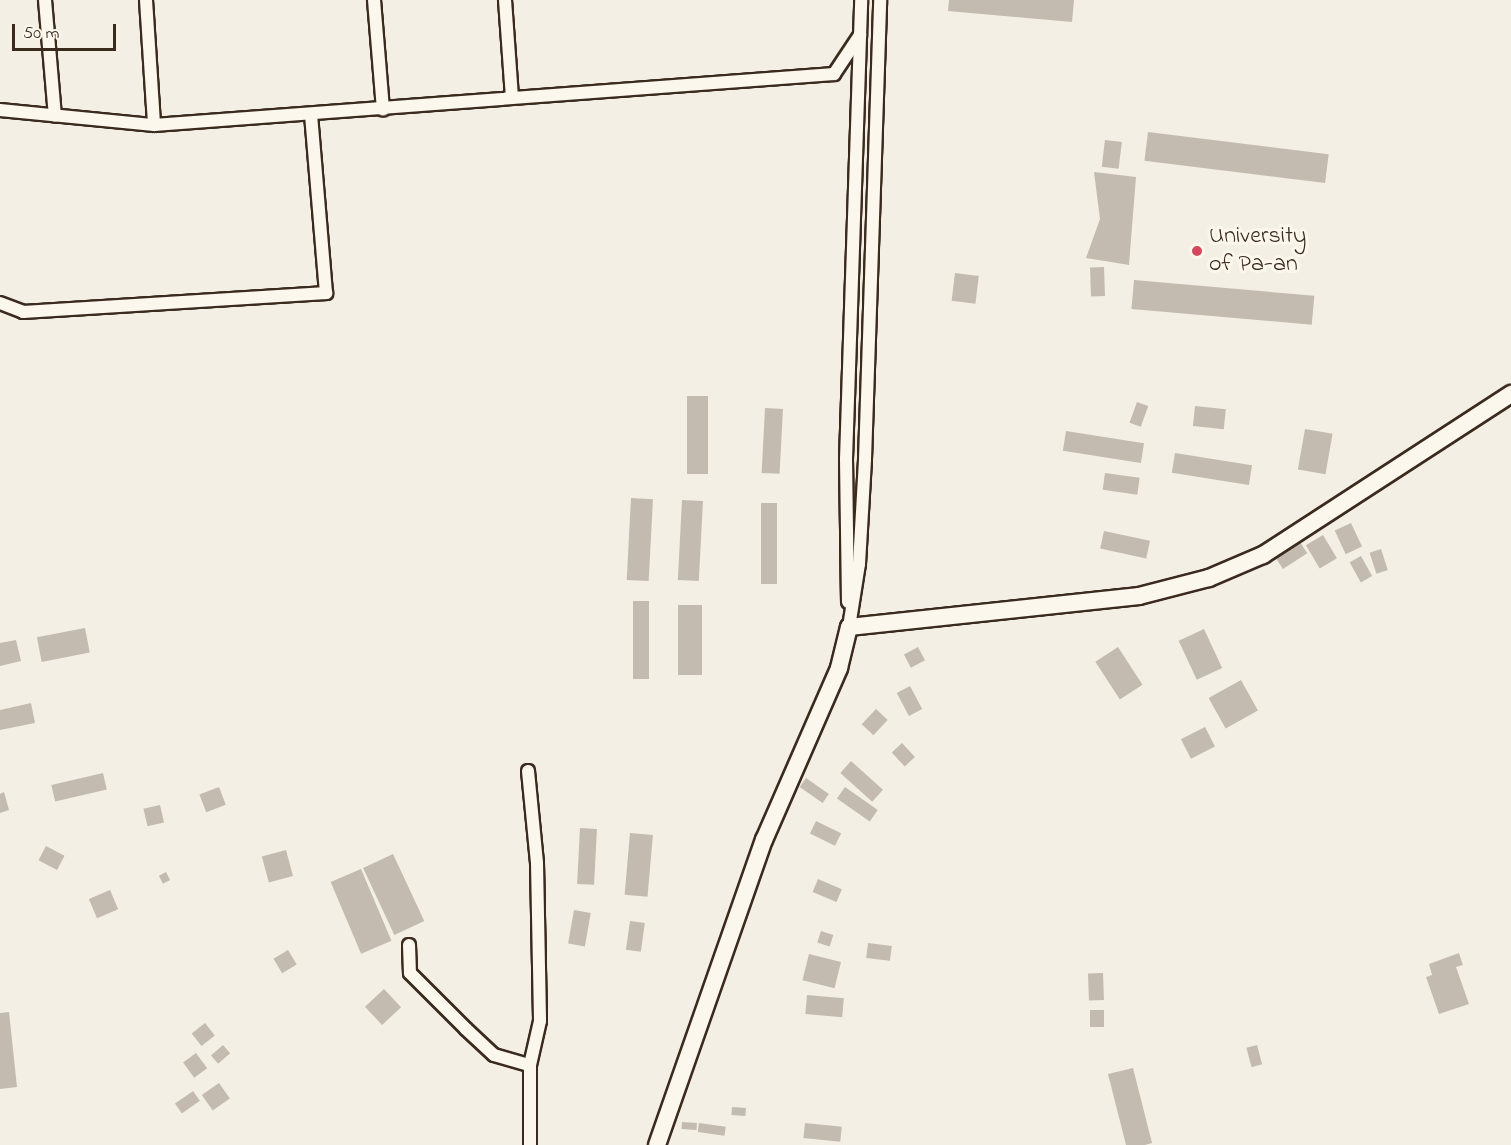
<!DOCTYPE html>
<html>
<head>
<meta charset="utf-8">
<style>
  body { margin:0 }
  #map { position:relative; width:1511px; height:1145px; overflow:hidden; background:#f3efe4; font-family:"Indie Flower",sans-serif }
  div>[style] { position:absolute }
  .building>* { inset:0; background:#c3bbb0; transform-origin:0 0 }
  .roads { filter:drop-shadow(2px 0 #3b2a1e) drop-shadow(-2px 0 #3b2a1e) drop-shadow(0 2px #3b2a1e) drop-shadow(0 -2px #3b2a1e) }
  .street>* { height:12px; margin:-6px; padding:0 6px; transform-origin:6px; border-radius:6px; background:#fbf7ec }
  .secondary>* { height:16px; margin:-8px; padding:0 8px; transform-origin:8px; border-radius:8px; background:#fbf7ec }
  .dots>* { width:16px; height:16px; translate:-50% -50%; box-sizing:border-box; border:3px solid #fbf7ec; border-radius:50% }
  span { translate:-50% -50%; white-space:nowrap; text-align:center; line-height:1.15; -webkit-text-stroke:6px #fbf7ec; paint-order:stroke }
  .poi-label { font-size:24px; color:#3b2a1e }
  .left { translate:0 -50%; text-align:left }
  .scale { position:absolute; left:12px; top:24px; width:104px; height:27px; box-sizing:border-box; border:3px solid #3b2a1e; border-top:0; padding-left:8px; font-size:18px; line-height:21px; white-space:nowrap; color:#3b2a1e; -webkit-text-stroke:4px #fbf7ec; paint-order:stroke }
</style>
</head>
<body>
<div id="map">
  <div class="building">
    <i style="clip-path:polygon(949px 0,1074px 0,1072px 22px,948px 11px)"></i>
    <i style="left:1148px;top:132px;width:182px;height:29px;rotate:7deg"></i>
    <i style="left:1105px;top:140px;width:17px;height:27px;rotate:7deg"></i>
    <i style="clip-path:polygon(1094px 172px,1136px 177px,1129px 265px,1086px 258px,1100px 219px)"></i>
    <i style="left:1104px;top:267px;width:29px;height:14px;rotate:88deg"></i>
    <i style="left:955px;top:273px;width:24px;height:28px;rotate:7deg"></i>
    <i style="left:1134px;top:280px;width:181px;height:29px;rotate:5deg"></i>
    <i style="left:687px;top:396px;width:21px;height:78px"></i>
    <i style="left:1137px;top:402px;width:12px;height:22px;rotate:20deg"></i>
    <i style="left:1195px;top:406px;width:31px;height:20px;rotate:6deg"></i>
    <i style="left:765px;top:408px;width:18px;height:65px;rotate:3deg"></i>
    <i style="left:1305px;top:429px;width:28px;height:41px;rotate:10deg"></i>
    <i style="left:1066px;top:431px;width:79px;height:20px;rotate:9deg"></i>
    <i style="left:1175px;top:453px;width:78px;height:20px;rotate:9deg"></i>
    <i style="left:1105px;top:473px;width:35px;height:17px;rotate:8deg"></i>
    <i style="left:631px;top:498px;width:22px;height:82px;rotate:3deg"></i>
    <i style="left:682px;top:500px;width:21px;height:80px;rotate:3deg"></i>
    <i style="left:761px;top:503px;width:16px;height:81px"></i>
    <i style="left:1351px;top:523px;width:26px;height:18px;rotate:65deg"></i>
    <i style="left:1104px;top:531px;width:47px;height:18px;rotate:12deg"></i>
    <i style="left:1323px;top:535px;width:27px;height:20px;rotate:59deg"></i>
    <i style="left:1298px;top:539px;width:17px;height:29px;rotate:57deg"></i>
    <i style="left:1381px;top:549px;width:22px;height:12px;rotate:72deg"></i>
    <i style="left:1361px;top:556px;width:23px;height:13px;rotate:61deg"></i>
    <i style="left:633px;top:601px;width:16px;height:78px"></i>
    <i style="left:678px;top:605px;width:24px;height:70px"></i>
    <i style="left:85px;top:628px;width:25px;height:49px;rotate:79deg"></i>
    <i style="left:1204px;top:629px;width:43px;height:28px;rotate:65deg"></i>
    <i style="clip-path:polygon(16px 640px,21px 661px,0 666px,0 643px)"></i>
    <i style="left:918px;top:647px;width:15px;height:16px;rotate:62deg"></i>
    <i style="left:1118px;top:647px;width:45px;height:27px;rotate:57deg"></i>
    <i style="left:1241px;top:680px;width:35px;height:37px;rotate:61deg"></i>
    <i style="left:910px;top:686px;width:26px;height:15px;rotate:62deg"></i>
    <i style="clip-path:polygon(31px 703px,35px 723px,0 730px,0 710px)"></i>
    <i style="left:876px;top:709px;width:16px;height:21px;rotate:43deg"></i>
    <i style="left:1205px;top:727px;width:22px;height:27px;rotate:63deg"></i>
    <i style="left:902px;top:743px;width:19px;height:14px;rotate:47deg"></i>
    <i style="left:851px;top:761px;width:43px;height:16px;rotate:42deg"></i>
    <i style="left:103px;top:773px;width:17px;height:53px;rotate:77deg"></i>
    <i style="left:806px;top:778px;width:28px;height:11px;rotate:35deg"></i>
    <i style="left:219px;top:787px;width:19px;height:21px;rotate:69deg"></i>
    <i style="left:845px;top:787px;width:40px;height:14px;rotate:35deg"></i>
    <i style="clip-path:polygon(4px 792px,9px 810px,0 813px,0 794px)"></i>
    <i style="left:160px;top:805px;width:18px;height:17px;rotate:77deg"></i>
    <i style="left:816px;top:821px;width:28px;height:14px;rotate:26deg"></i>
    <i style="left:580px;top:828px;width:17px;height:56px;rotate:3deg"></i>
    <i style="left:630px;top:833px;width:23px;height:62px;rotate:5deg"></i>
    <i style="left:46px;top:846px;width:21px;height:16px;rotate:28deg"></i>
    <i style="left:286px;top:850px;width:27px;height:25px;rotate:75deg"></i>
    <i style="left:393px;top:854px;width:74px;height:33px;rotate:65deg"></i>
    <i style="left:361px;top:869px;width:78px;height:33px;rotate:67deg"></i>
    <i style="left:166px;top:872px;width:9px;height:8px;rotate:63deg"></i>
    <i style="left:818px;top:879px;width:26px;height:14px;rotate:23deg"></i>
    <i style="left:110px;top:890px;width:21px;height:23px;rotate:67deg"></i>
    <i style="left:574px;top:910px;width:17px;height:34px;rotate:10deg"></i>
    <i style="left:630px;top:921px;width:15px;height:29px;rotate:8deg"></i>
    <i style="left:821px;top:931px;width:13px;height:12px;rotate:18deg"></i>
    <i style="left:868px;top:943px;width:24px;height:15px;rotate:7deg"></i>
    <i style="left:288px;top:950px;width:17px;height:17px;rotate:59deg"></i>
    <i style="clip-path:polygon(1459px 953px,1463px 965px,1456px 967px,1469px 1004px,1439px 1014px,1426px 977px,1432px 975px,1429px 964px)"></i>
    <i style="left:809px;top:954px;width:33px;height:27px;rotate:14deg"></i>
    <i style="left:1103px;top:973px;width:27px;height:15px;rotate:88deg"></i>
    <i style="left:384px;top:989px;width:25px;height:26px;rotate:47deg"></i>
    <i style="left:807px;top:995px;width:37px;height:19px;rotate:5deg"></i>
    <i style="left:1090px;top:1010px;width:14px;height:17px"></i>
    <i style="clip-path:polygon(9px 1012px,17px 1087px,0 1089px,0 1013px)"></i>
    <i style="left:205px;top:1023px;width:16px;height:17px;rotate:52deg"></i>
    <i style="left:223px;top:1045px;width:11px;height:16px;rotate:49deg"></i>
    <i style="left:1257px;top:1045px;width:20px;height:11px;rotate:75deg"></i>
    <i style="left:196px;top:1053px;width:19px;height:16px;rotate:54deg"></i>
    <i style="clip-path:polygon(1133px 1068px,1152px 1143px,1145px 1145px,1126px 1145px,1108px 1074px)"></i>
    <i style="left:219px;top:1083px;width:19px;height:21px;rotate:55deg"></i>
    <i style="left:193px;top:1091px;width:12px;height:22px;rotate:55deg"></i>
    <i style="left:732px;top:1107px;width:14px;height:8px;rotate:4deg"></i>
    <i style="left:682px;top:1122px;width:15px;height:7px;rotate:4deg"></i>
    <i style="left:699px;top:1123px;width:27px;height:9px;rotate:8deg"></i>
    <i style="left:805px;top:1123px;width:37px;height:15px;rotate:6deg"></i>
  </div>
  <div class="roads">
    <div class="street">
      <i style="left:45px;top:0;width:116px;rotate:85.1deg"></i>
      <i style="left:146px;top:0;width:125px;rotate:86.3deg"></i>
      <i style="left:374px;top:0;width:110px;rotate:85.3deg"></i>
      <i style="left:505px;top:0;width:97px;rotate:85.9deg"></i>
      <i style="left:0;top:110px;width:155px;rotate:5.6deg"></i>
      <i style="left:154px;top:125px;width:682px;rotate:-4.29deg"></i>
      <i style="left:834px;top:74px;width:47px;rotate:-56.3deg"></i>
      <i style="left:0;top:303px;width:25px;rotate:21deg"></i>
      <i style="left:23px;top:312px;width:304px;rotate:-3.6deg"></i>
      <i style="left:326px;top:293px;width:179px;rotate:-94.8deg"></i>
      <i style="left:848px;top:602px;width:143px;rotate:-90.8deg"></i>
      <i style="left:846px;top:459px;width:459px;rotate:-88.1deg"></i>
      <i style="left:849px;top:627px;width:64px;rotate:-81deg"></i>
      <i style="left:859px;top:564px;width:105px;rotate:-86.7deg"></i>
      <i style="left:865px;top:459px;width:459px;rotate:-88.1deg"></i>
      <i style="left:528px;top:771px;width:92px;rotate:84.4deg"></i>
      <i style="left:537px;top:863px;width:158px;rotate:88.9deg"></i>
      <i style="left:540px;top:1021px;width:45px;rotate:102.8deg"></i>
      <i style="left:530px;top:1065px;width:80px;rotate:90deg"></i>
      <i style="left:409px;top:945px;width:28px;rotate:88deg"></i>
      <i style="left:410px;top:973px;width:79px;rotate:45deg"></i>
      <i style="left:466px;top:1029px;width:38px;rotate:43deg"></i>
      <i style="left:494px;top:1055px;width:37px;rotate:16deg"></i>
    </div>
    <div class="secondary">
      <i style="left:657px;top:1145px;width:323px;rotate:-70.7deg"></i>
      <i style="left:764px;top:840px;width:188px;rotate:-66.4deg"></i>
      <i style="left:839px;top:668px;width:42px;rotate:-76.3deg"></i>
      <i style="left:849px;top:627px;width:292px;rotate:-6.1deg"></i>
      <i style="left:1139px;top:596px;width:72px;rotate:-14.4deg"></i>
      <i style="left:1209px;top:578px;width:59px;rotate:-23.1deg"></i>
      <i style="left:1263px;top:555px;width:296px;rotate:-33deg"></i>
    </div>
  </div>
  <div class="dots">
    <i style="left:1197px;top:251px;background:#d1495b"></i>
  </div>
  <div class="poi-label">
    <span class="left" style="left:1209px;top:251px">University<br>of Pa-an</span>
  </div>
  <div class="scale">50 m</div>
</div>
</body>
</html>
